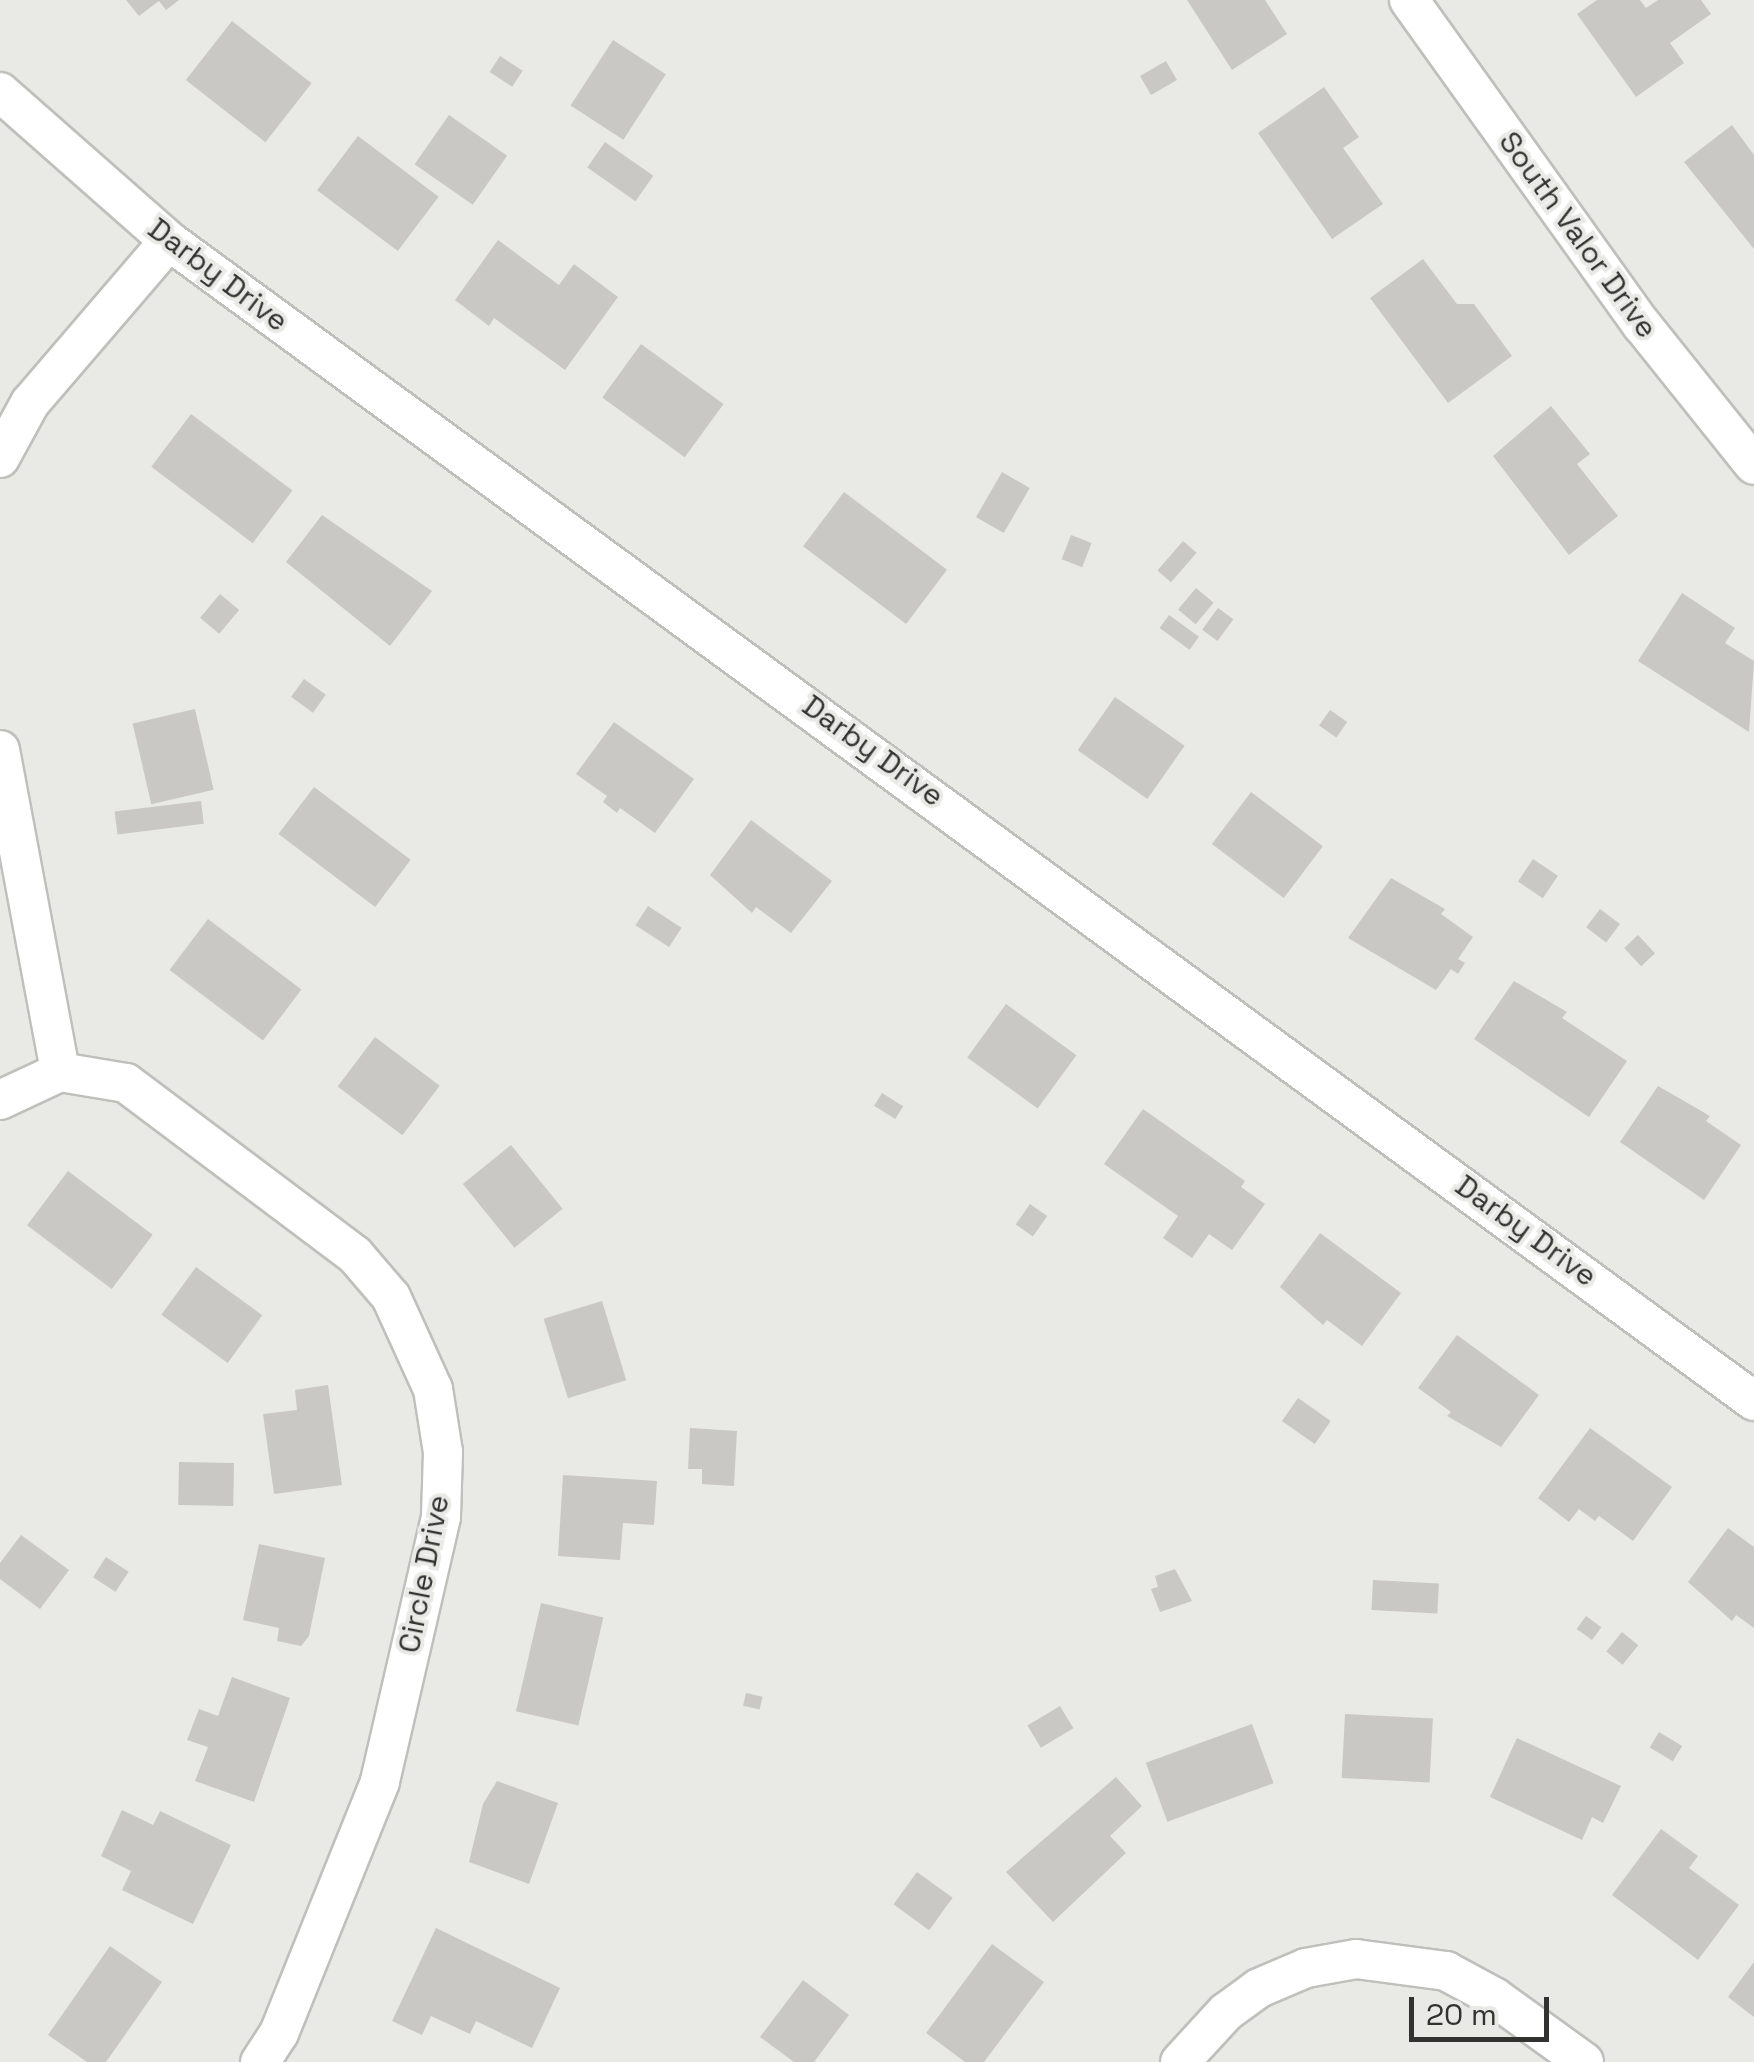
<!DOCTYPE html>
<html>
<head>
<meta charset="utf-8">
<style>
  body { margin:0 }
  #map { position:relative; width:1754px; height:2062px; overflow:hidden; background:#e9e9e6; font-family:"Space Grotesk",sans-serif }
  div>[style] { position:absolute }
  .building>* { inset:0; background:#c9c8c5; transform-origin:0 0 }
  .roads { filter:drop-shadow(2px 0 #c0bfbc) drop-shadow(-2px 0 #c0bfbc) drop-shadow(0 2px #c0bfbc) drop-shadow(0 -2px #c0bfbc) }
  .street>* { height:38px; margin:-19px; padding:0 19px; transform-origin:19px; border-radius:19px; background:#fff }
  span { translate:-50% -50%; white-space:nowrap; text-align:center; line-height:1.15; -webkit-text-stroke:8px #e9e9e6; paint-order:stroke }
  .street-label { font-size:30px; color:#323231 }
  .scale { position:absolute; left:1409px; top:1997px; width:140px; height:45px; box-sizing:border-box; border:5px solid #323231; border-top:0; padding-left:12px; font-size:30px; line-height:35px; white-space:nowrap; color:#323231; -webkit-text-stroke:8px #e9e9e6; paint-order:stroke }
</style>
</head>
<body>
<div id="map">
  <div class="building">
    <i style="clip-path:polygon(126px 0,179px 0,166px 10px,159px 1px,139px 16px)"></i>
    <i style="clip-path:polygon(1187px 0,1265px 0,1287px 34px,1232px 70px)"></i>
    <i style="clip-path:polygon(1597px 0,1640px 0,1646px 8px,1658px 0,1701px 0,1711px 14px,1670px 43px,1684px 63px,1636px 97px,1577px 14px)"></i>
    <i style="left:232px;top:21px;width:101px;height:75px;rotate:38deg"></i>
    <i style="left:613px;top:40px;width:63px;height:78px;rotate:33deg"></i>
    <i style="left:500px;top:56px;width:27px;height:19px;rotate:33deg"></i>
    <i style="left:1166px;top:61px;width:22px;height:30px;rotate:60deg"></i>
    <i style="clip-path:polygon(1324px 87px,1359px 137px,1343px 148px,1383px 204px,1332px 239px,1258px 133px)"></i>
    <i style="left:449px;top:115px;width:71px;height:60px;rotate:35deg"></i>
    <i style="clip-path:polygon(1732px 125px,1754px 155px,1754px 249px,1684px 162px)"></i>
    <i style="left:358px;top:136px;width:101px;height:68px;rotate:37deg"></i>
    <i style="left:605px;top:142px;width:59px;height:31px;rotate:35deg"></i>
    <i style="clip-path:polygon(498px 240px,559px 285px,574px 264px,618px 297px,565px 370px,494px 318px,489px 326px,455px 300px)"></i>
    <i style="clip-path:polygon(1423px 259px,1457px 304px,1474px 304px,1512px 356px,1448px 403px,1370px 298px)"></i>
    <i style="left:641px;top:344px;width:102px;height:66px;rotate:36deg"></i>
    <i style="clip-path:polygon(1551px 406px,1590px 454px,1577px 464px,1618px 516px,1569px 555px,1493px 456px)"></i>
    <i style="left:191px;top:414px;width:127px;height:66px;rotate:37deg"></i>
    <i style="left:1002px;top:472px;width:32px;height:52px;rotate:30deg"></i>
    <i style="left:844px;top:492px;width:129px;height:68px;rotate:37deg"></i>
    <i style="clip-path:polygon(322px 515px,432px 591px,390px 646px,286px 562px)"></i>
    <i style="left:1071px;top:535px;width:22px;height:26px;rotate:21deg"></i>
    <i style="left:1183px;top:541px;width:18px;height:39px;rotate:41deg"></i>
    <i style="left:1196px;top:588px;width:23px;height:28px;rotate:40deg"></i>
    <i style="clip-path:polygon(1682px 593px,1735px 628px,1725px 643px,1754px 661px,1749px 732px,1638px 661px)"></i>
    <i style="left:220px;top:594px;width:25px;height:31px;rotate:40deg"></i>
    <i style="left:1218px;top:608px;width:19px;height:27px;rotate:36deg"></i>
    <i style="left:1169px;top:615px;width:37px;height:16px;rotate:36deg"></i>
    <i style="left:304px;top:679px;width:27px;height:22px;rotate:36deg"></i>
    <i style="left:1115px;top:697px;width:85px;height:65px;rotate:35deg"></i>
    <i style="left:195px;top:709px;width:83px;height:64px;rotate:77deg"></i>
    <i style="left:1330px;top:710px;width:21px;height:19px;rotate:35deg"></i>
    <i style="clip-path:polygon(614px 722px,694px 779px,655px 833px,620px 808px,617px 813px,603px 802px,607px 796px,576px 774px)"></i>
    <i style="left:314px;top:787px;width:121px;height:59px;rotate:37deg"></i>
    <i style="left:1251px;top:792px;width:90px;height:65px;rotate:37deg"></i>
    <i style="left:201px;top:801px;width:23px;height:87px;rotate:83deg"></i>
    <i style="clip-path:polygon(751px 820px,832px 881px,791px 933px,756px 907px,752px 913px,710px 875px)"></i>
    <i style="left:1533px;top:859px;width:30px;height:27px;rotate:34deg"></i>
    <i style="clip-path:polygon(1391px 878px,1445px 909px,1441px 914px,1473px 937px,1458px 959px,1465px 963px,1458px 974px,1451px 969px,1436px 990px,1348px 938px)"></i>
    <i style="left:648px;top:906px;width:40px;height:23px;rotate:33deg"></i>
    <i style="left:1600px;top:909px;width:25px;height:23px;rotate:37deg"></i>
    <i style="left:208px;top:919px;width:117px;height:64px;rotate:37deg"></i>
    <i style="left:1638px;top:935px;width:25px;height:19px;rotate:47deg"></i>
    <i style="clip-path:polygon(1514px 981px,1567px 1012px,1562px 1018px,1627px 1061px,1589px 1117px,1474px 1039px)"></i>
    <i style="left:1006px;top:1004px;width:87px;height:66px;rotate:36deg"></i>
    <i style="left:375px;top:1037px;width:81px;height:62px;rotate:37deg"></i>
    <i style="clip-path:polygon(1658px 1086px,1710px 1116px,1706px 1121px,1741px 1145px,1704px 1200px,1620px 1142px)"></i>
    <i style="left:882px;top:1093px;width:25px;height:15px;rotate:32deg"></i>
    <i style="clip-path:polygon(1143px 1109px,1245px 1181px,1241px 1187px,1265px 1204px,1232px 1250px,1209px 1234px,1192px 1258px,1163px 1238px,1178px 1216px,1104px 1164px)"></i>
    <i style="left:511px;top:1145px;width:82px;height:62px;rotate:51deg"></i>
    <i style="left:68px;top:1171px;width:106px;height:68px;rotate:37deg"></i>
    <i style="left:1030px;top:1204px;width:21px;height:25px;rotate:35deg"></i>
    <i style="clip-path:polygon(1320px 1233px,1401px 1293px,1362px 1346px,1327px 1320px,1323px 1325px,1280px 1287px)"></i>
    <i style="left:196px;top:1267px;width:82px;height:59px;rotate:36deg"></i>
    <i style="left:602px;top:1301px;width:83px;height:61px;rotate:73deg"></i>
    <i style="clip-path:polygon(1457px 1335px,1539px 1395px,1501px 1447px,1447px 1416px,1451px 1412px,1418px 1388px)"></i>
    <i style="clip-path:polygon(328px 1385px,342px 1485px,274px 1494px,263px 1414px,297px 1410px,295px 1390px)"></i>
    <i style="left:1298px;top:1398px;width:40px;height:28px;rotate:35deg"></i>
    <i style="clip-path:polygon(690px 1428px,737px 1431px,734px 1486px,702px 1484px,702px 1469px,688px 1469px)"></i>
    <i style="clip-path:polygon(1590px 1428px,1672px 1487px,1633px 1541px,1599px 1516px,1595px 1521px,1579px 1509px,1569px 1522px,1538px 1498px)"></i>
    <i style="left:179px;top:1462px;width:55px;height:43px;rotate:1deg"></i>
    <i style="clip-path:polygon(563px 1475px,657px 1481px,654px 1525px,623px 1523px,620px 1560px,558px 1556px)"></i>
    <i style="clip-path:polygon(1728px 1528px,1754px 1547px,1754px 1628px,1736px 1615px,1732px 1621px,1688px 1582px)"></i>
    <i style="clip-path:polygon(21px 1535px,69px 1570px,40px 1609px,0 1579px,0 1563px)"></i>
    <i style="clip-path:polygon(259px 1544px,325px 1558px,309px 1636px,301px 1646px,277px 1641px,279px 1628px,243px 1620px)"></i>
    <i style="left:106px;top:1557px;width:27px;height:24px;rotate:33deg"></i>
    <i style="clip-path:polygon(1175px 1569px,1192px 1601px,1160px 1612px,1151px 1589px,1158px 1587px,1155px 1576px)"></i>
    <i style="left:1373px;top:1580px;width:66px;height:30px;rotate:3deg"></i>
    <i style="left:541px;top:1603px;width:64px;height:111px;rotate:13deg"></i>
    <i style="left:1586px;top:1616px;width:19px;height:16px;rotate:36deg"></i>
    <i style="left:1622px;top:1632px;width:21px;height:25px;rotate:39deg"></i>
    <i style="clip-path:polygon(232px 1677px,290px 1698px,254px 1802px,195px 1781px,208px 1747px,187px 1740px,199px 1709px,218px 1716px)"></i>
    <i style="left:746px;top:1693px;width:17px;height:13px;rotate:13deg"></i>
    <i style="left:1060px;top:1706px;width:26px;height:38px;rotate:59deg"></i>
    <i style="left:1345px;top:1714px;width:88px;height:64px;rotate:3deg"></i>
    <i style="left:1252px;top:1724px;width:63px;height:113px;rotate:70deg"></i>
    <i style="left:1659px;top:1732px;width:27px;height:18px;rotate:31deg"></i>
    <i style="clip-path:polygon(1517px 1738px,1621px 1786px,1603px 1823px,1592px 1817px,1582px 1840px,1490px 1797px)"></i>
    <i style="clip-path:polygon(1116px 1777px,1142px 1806px,1110px 1836px,1126px 1853px,1053px 1922px,1006px 1872px)"></i>
    <i style="clip-path:polygon(497px 1781px,558px 1803px,529px 1884px,469px 1862px,483px 1804px)"></i>
    <i style="clip-path:polygon(122px 1810px,153px 1825px,160px 1811px,231px 1845px,193px 1924px,122px 1890px,131px 1871px,101px 1856px)"></i>
    <i style="clip-path:polygon(1661px 1829px,1698px 1856px,1689px 1868px,1739px 1905px,1698px 1960px,1612px 1895px)"></i>
    <i style="left:917px;top:1872px;width:44px;height:40px;rotate:36deg"></i>
    <i style="clip-path:polygon(436px 1928px,560px 1988px,532px 2048px,476px 2021px,470px 2034px,431px 2016px,422px 2035px,392px 2021px)"></i>
    <i style="clip-path:polygon(992px 1944px,1044px 1982px,984px 2062px,965px 2062px,926px 2033px)"></i>
    <i style="clip-path:polygon(110px 1946px,162px 1982px,106px 2062px,87px 2062px,48px 2035px)"></i>
    <i style="clip-path:polygon(1754px 1962px,1754px 2017px,1728px 1997px)"></i>
    <i style="clip-path:polygon(803px 1980px,849px 2015px,814px 2062px,794px 2062px,760px 2037px)"></i>
  </div>
  <div class="roads">
    <div class="street">
      <i style="left:1409px;top:0;width:400px;rotate:54.4deg"></i>
      <i style="left:1642px;top:325px;width:179px;rotate:51.3deg"></i>
      <i style="left:0;top:92px;width:225px;rotate:41.4deg"></i>
      <i style="left:169px;top:241px;width:1964px;rotate:36.2deg"></i>
      <i style="left:0;top:458px;width:63px;rotate:-61.4deg"></i>
      <i style="left:30px;top:403px;width:213px;rotate:-49.4deg"></i>
      <i style="left:0;top:750px;width:328px;rotate:79.4deg"></i>
      <i style="left:0;top:1100px;width:66px;rotate:-25deg"></i>
      <i style="left:60px;top:1072px;width:67px;rotate:9.5deg"></i>
      <i style="left:126px;top:1083px;width:286px;rotate:36.9deg"></i>
      <i style="left:355px;top:1255px;width:55px;rotate:49.4deg"></i>
      <i style="left:391px;top:1297px;width:101px;rotate:65.5deg"></i>
      <i style="left:433px;top:1389px;width:64px;rotate:81deg"></i>
      <i style="left:443px;top:1452px;width:65px;rotate:91.8deg"></i>
      <i style="left:441px;top:1517px;width:272px;rotate:103deg"></i>
      <i style="left:380px;top:1782px;width:271px;rotate:111.9deg"></i>
      <i style="left:279px;top:2033px;width:35px;rotate:123deg"></i>
      <i style="left:1180px;top:2062px;width:68px;rotate:-47.4deg"></i>
      <i style="left:1226px;top:2012px;width:41px;rotate:-36deg"></i>
      <i style="left:1259px;top:1988px;width:51px;rotate:-23.1deg"></i>
      <i style="left:1306px;top:1968px;width:51px;rotate:-10.2deg"></i>
      <i style="left:1356px;top:1959px;width:91px;rotate:7.6deg"></i>
      <i style="left:1446px;top:1971px;width:55px;rotate:28.4deg"></i>
      <i style="left:1494px;top:1997px;width:111px;rotate:35.8deg"></i>
    </div>
  </div>
  <div class="street-label">
    <span style="left:1578px;top:235px;rotate:54deg">South Valor Drive</span>
    <span style="left:218px;top:275px;rotate:37deg">Darby Drive</span>
    <span style="left:873px;top:751px;rotate:36deg">Darby Drive</span>
    <span style="left:1526px;top:1231px;rotate:36deg">Darby Drive</span>
    <span style="left:424px;top:1574px;rotate:-79deg">Circle Drive</span>
  </div>
  <div class="scale">20 m</div>
</div>
</body>
</html>
